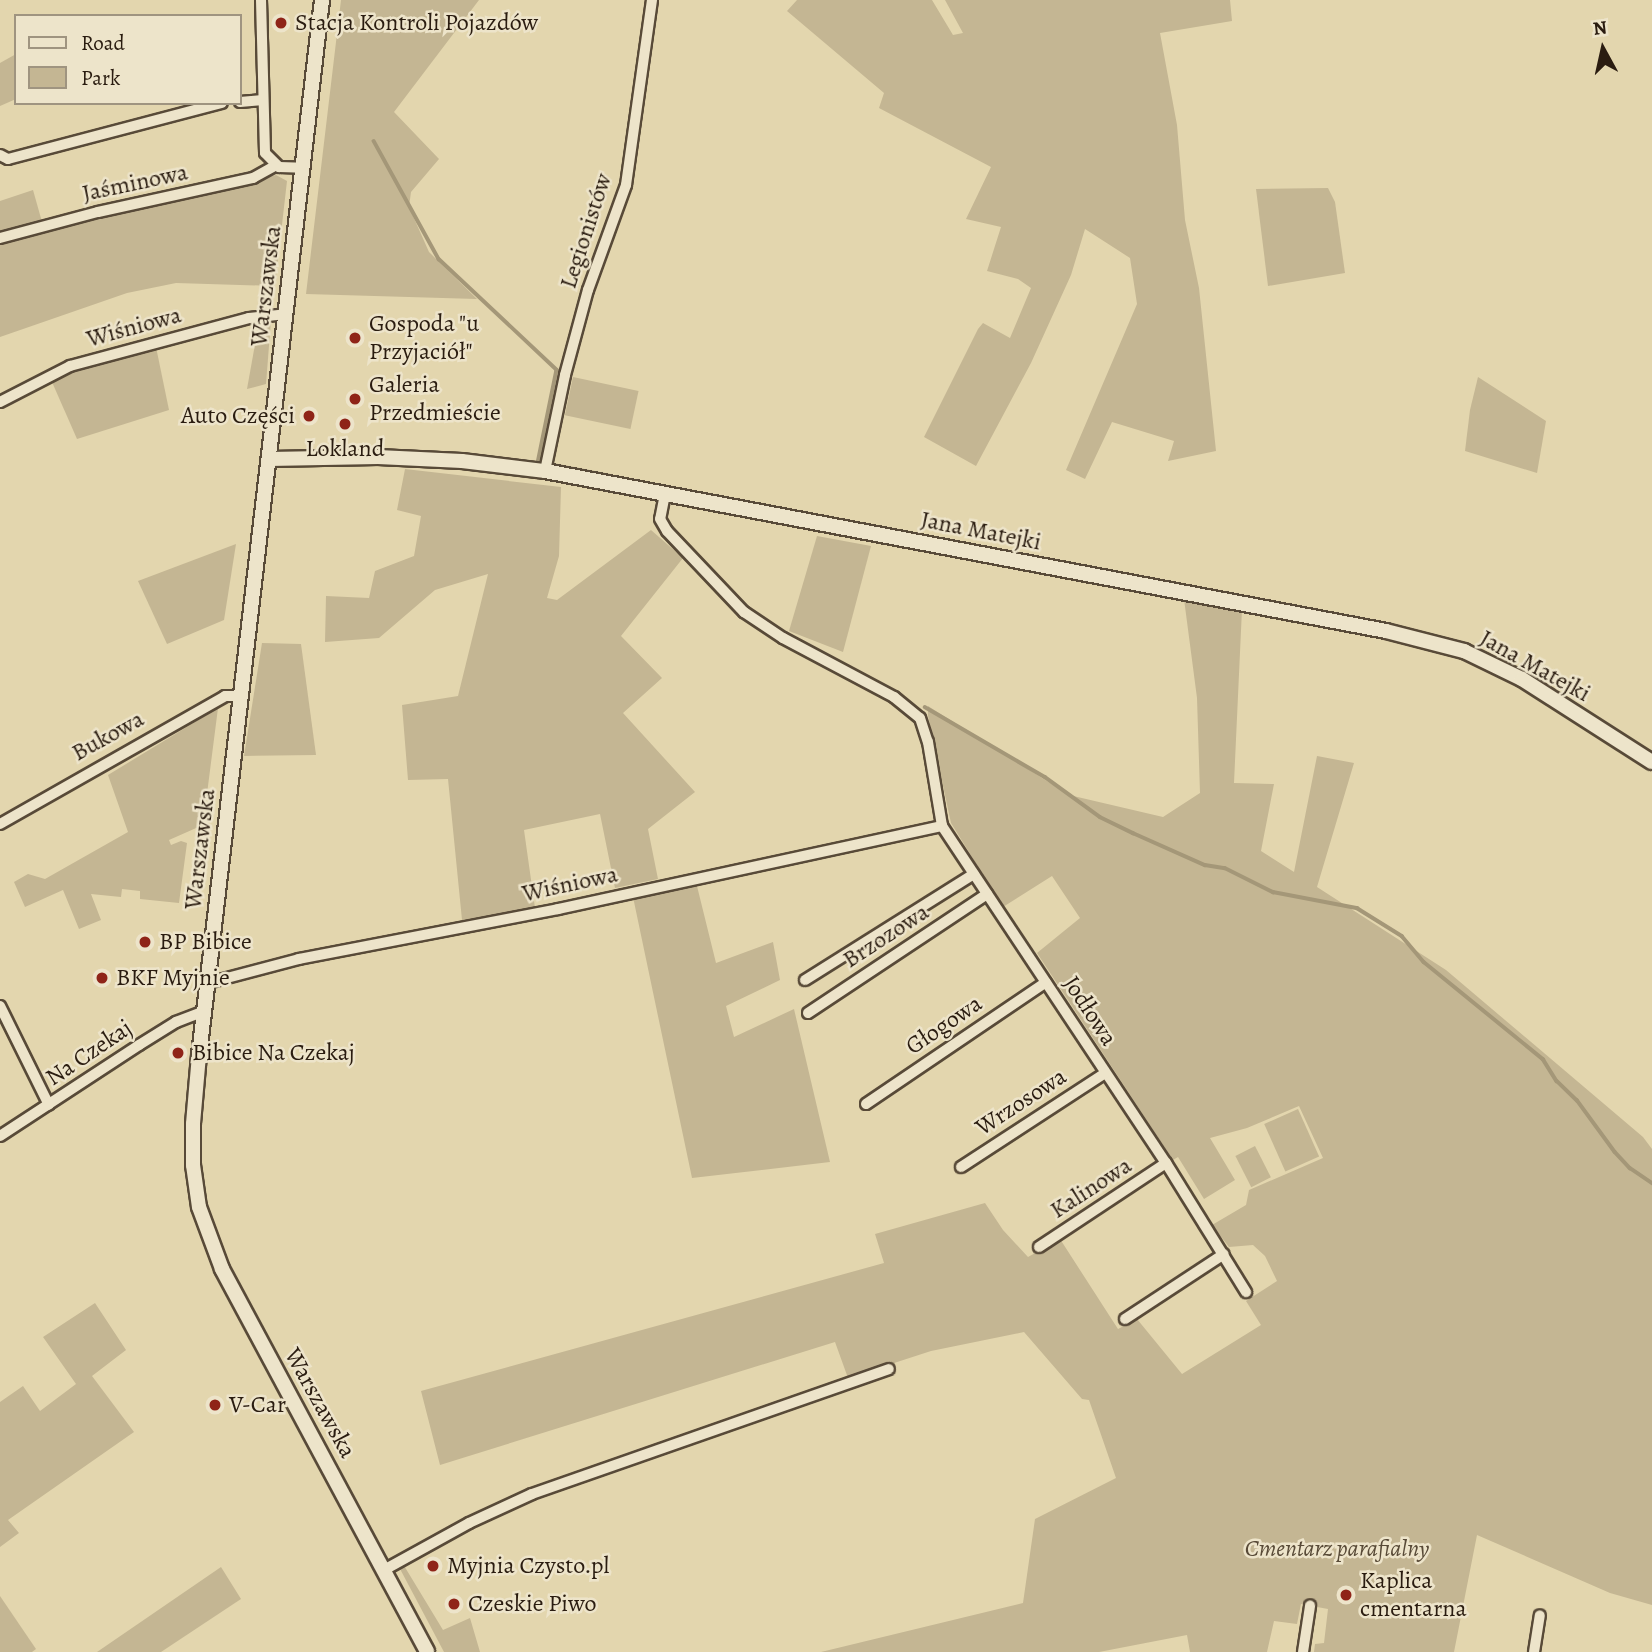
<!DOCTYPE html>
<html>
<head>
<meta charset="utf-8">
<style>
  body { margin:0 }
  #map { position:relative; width:1652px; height:1652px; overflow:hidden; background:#e3d6ae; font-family:Alegreya,serif }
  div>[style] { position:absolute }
  .green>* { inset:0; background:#c4b693; transform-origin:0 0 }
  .stream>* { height:3.5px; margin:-1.75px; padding:0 1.75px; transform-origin:1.75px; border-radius:1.75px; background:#a49778 }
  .roads { filter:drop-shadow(2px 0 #584a38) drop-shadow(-2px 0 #584a38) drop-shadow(0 2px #584a38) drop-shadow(0 -2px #584a38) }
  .street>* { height:10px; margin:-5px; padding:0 5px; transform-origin:5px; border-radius:5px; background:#ede4ca }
  .secondary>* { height:14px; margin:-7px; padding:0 7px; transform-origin:7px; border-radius:7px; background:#ede4ca }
  .dots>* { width:19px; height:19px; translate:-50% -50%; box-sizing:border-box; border:4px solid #ede4ca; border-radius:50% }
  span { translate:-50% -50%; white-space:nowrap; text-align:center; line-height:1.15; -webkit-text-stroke:5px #ede4ca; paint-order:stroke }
  .poi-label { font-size:24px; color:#2a1c10 }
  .left { translate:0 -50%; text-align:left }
  .right { translate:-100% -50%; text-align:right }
  .street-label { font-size:24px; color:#2a1c10 }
  .park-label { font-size:24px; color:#584a37; font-style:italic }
  .legend { position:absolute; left:14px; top:14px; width:228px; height:91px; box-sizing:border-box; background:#ede4ca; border:2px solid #9f9480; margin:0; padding:9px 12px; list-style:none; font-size:21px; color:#2a1c10 }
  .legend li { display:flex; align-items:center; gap:14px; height:35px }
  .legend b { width:35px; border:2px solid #9f9480 }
  .north { position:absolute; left:1568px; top:14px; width:70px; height:70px; -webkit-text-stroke:5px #ede4ca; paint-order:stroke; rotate:352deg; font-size:19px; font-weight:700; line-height:28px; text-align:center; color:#2a1c10 }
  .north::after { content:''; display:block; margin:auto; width:24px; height:32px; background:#2a1c10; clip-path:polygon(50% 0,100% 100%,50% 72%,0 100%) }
</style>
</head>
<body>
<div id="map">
  <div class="green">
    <i style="clip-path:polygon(341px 0,479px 0,394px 112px,439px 159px,411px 192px,409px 207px,429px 252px,477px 299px,306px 294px)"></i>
    <i style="clip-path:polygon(797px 0,932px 0,953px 35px,963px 33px,945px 0,1230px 0,1232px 21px,1160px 33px,1177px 125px,1185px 220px,1199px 288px,1216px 451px,1168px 461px,1174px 441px,1112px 422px,1085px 479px,1066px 470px,1137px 304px,1130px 258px,1085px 229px,1071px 275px,1031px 363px,976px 466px,924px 437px,978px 329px,983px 323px,1010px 338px,1031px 288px,1018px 279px,987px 271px,1001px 227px,966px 219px,991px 167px,879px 108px,884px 93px,787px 11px)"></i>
    <i style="clip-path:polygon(16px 54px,16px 99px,0 106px,0 63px)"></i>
    <i style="clip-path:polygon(276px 175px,287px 181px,275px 286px,176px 283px,127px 293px,0 337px,0 241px)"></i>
    <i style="clip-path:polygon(1328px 188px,1335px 202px,1345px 273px,1268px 286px,1256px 189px)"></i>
    <i style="clip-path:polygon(33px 190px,42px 222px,0 234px,0 201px)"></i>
    <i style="clip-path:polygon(271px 320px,266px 384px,247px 389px,259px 322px)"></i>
    <i style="clip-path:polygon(156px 347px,169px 410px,77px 439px,52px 382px,85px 367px)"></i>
    <i style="left:573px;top:377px;width:67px;height:39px;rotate:12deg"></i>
    <i style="clip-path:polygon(1478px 377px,1546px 421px,1537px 473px,1465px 451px,1470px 410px)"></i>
    <i style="clip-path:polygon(405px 469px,561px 487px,559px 556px,547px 598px,557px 600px,651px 530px,683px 558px,621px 636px,662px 678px,623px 713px,695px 792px,648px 829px,658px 879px,615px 888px,600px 814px,524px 830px,535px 908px,462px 920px,448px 779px,408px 780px,402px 705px,458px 696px,488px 574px,435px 590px,379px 638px,325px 642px,326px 596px,369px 598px,375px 571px,414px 556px,421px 516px,397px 510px)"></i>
    <i style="clip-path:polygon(817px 536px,871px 546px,843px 652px,789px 631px)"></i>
    <i style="clip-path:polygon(236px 544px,224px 620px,167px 644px,138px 581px)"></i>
    <i style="clip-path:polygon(1184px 599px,1242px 609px,1234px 783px,1274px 784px,1261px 851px,1294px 872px,1317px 756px,1354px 763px,1317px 887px,1446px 970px,1643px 1137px,1652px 1149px,1652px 1605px,1610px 1593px,1477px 1535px,1454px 1652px,1314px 1652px,1315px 1644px,1324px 1643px,1328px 1609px,1301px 1604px,1297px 1624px,1274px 1621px,1267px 1652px,1190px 1652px,1187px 1635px,1099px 1652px,821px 1652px,1023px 1603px,1035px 1519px,1116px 1478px,1089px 1400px,1082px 1399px,1024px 1332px,931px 1351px,848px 1378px,835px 1342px,440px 1465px,421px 1391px,884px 1263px,875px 1234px,985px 1203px,1003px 1230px,1028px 1257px,1060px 1239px,1118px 1329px,1137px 1319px,1182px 1374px,1261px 1325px,1246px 1301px,1277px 1281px,1265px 1256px,1253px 1245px,1229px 1247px,1212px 1225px,1246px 1205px,1249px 1190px,1323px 1158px,1299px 1106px,1247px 1128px,1210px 1138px,1235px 1180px,1204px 1199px,1178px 1157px,1173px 1160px,1037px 953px,1080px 918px,1052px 876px,1003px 907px,951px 823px,928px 716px,928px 706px,1069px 795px,1163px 817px,1200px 793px,1197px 698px)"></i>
    <i style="clip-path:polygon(262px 643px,301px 644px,316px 755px,244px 756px)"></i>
    <i style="clip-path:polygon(218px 708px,203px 825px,169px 840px,171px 845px,181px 841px,187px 843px,179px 903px,140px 899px,140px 891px,122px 889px,121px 897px,91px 894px,101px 920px,79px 929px,63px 890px,25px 907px,14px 882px,28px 874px,45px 879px,128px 832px,108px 775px)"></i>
    <i style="clip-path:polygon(696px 882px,716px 963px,773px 942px,780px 980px,726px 1006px,734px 1037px,794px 1009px,830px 1162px,692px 1178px,633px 897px)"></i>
    <i style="left:1298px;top:1109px;width:52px;height:37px;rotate:66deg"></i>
    <i style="left:1255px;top:1146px;width:35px;height:22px;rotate:63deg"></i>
    <i style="clip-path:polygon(95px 1303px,126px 1350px,92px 1376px,134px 1432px,8px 1520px,19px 1533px,0 1547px,0 1402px,23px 1386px,40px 1411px,76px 1384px,43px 1337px)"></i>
    <i style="clip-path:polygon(403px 1564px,443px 1630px,470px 1618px,480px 1652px,444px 1652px,399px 1567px)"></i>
    <i style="clip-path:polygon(221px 1567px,241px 1599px,161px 1652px,97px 1652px)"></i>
    <i style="clip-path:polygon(0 1596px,36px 1649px,32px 1652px,0 1652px)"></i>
  </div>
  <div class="stream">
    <i style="left:374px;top:141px;width:135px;rotate:61.2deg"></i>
    <i style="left:439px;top:259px;width:162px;rotate:43.2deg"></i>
    <i style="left:557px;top:370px;width:95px;rotate:101.5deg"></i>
    <i style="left:553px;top:465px;width:58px;rotate:10.9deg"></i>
    <i style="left:925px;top:707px;width:139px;rotate:30.3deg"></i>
    <i style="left:1045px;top:777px;width:68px;rotate:36deg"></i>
    <i style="left:1100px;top:817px;width:37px;rotate:26deg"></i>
    <i style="left:1133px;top:833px;width:79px;rotate:24deg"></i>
    <i style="left:1205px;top:865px;width:20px;rotate:9deg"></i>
    <i style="left:1225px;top:868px;width:54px;rotate:26.6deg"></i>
    <i style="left:1273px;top:892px;width:86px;rotate:10.8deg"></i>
    <i style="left:1357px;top:908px;width:53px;rotate:31.9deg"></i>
    <i style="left:1402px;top:936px;width:34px;rotate:50deg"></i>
    <i style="left:1424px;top:962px;width:154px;rotate:39.2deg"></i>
    <i style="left:1543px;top:1059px;width:26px;rotate:58deg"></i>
    <i style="left:1557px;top:1081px;width:28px;rotate:44deg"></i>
    <i style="left:1577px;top:1100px;width:64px;rotate:53.8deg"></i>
    <i style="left:1615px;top:1152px;width:22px;rotate:47deg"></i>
    <i style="left:1630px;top:1168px;width:27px;rotate:34deg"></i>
  </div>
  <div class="roads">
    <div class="street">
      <i style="left:261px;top:0;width:153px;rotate:88.5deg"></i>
      <i style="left:265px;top:153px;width:20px;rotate:45deg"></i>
      <i style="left:279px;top:167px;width:24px;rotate:2deg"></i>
      <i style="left:240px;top:102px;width:23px;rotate:-5deg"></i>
      <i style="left:0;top:155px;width:9px;rotate:27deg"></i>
      <i style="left:8px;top:159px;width:221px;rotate:-14.7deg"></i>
      <i style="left:0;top:238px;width:101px;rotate:-14.9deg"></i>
      <i style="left:98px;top:212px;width:159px;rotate:-12.4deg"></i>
      <i style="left:253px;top:178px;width:26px;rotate:-29deg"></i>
      <i style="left:0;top:402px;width:79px;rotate:-27.2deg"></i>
      <i style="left:70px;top:366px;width:185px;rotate:-15deg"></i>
      <i style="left:249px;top:318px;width:37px;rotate:-6deg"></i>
      <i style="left:545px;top:471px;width:98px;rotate:-78.2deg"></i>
      <i style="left:565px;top:375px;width:88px;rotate:-74.9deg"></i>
      <i style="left:588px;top:290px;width:112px;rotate:-70.1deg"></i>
      <i style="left:626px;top:185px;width:187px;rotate:-82deg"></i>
      <i style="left:665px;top:494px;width:25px;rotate:101deg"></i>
      <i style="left:660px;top:519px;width:14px;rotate:60deg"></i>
      <i style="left:667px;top:531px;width:112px;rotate:46.5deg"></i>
      <i style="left:744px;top:612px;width:47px;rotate:33.7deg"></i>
      <i style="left:783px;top:638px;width:126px;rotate:28deg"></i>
      <i style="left:894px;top:697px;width:33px;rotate:39deg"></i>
      <i style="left:920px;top:718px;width:25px;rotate:72deg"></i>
      <i style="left:928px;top:742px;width:85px;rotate:80.5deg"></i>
      <i style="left:942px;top:826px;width:405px;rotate:56.4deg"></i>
      <i style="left:1166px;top:1163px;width:152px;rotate:58.2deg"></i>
      <i style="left:0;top:824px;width:259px;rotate:-29.6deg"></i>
      <i style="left:225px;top:696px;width:16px"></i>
      <i style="left:805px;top:980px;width:199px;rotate:-32.1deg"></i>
      <i style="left:208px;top:983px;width:94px;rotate:-14.8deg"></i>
      <i style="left:299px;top:959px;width:264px;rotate:-10.9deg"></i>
      <i style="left:558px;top:909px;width:393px;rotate:-12.2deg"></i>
      <i style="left:0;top:1006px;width:110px;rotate:63.7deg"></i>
      <i style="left:808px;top:1013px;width:215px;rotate:-33.6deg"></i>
      <i style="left:866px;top:1104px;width:217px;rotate:-34.1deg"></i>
      <i style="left:0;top:1136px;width:166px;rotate:-33.2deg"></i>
      <i style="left:139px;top:1045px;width:44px;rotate:-31.9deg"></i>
      <i style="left:176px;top:1022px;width:31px;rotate:-21deg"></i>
      <i style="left:961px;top:1167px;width:172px;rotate:-33.1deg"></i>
      <i style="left:1039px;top:1247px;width:152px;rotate:-33.5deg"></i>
      <i style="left:1125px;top:1319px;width:118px;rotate:-33.3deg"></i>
      <i style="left:384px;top:1570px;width:97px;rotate:-28.9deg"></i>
      <i style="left:469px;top:1523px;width:69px;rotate:-24.7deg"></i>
      <i style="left:532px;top:1494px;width:378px;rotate:-19.3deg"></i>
      <i style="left:1303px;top:1652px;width:47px;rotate:-81.3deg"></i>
      <i style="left:1534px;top:1652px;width:37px;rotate:-81deg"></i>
    </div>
    <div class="secondary">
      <i style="left:322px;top:0;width:1062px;rotate:96.65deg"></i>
      <i style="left:199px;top:1055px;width:69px;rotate:95deg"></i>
      <i style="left:193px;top:1124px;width:41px;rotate:90deg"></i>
      <i style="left:193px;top:1165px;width:42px;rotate:81.9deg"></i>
      <i style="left:199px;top:1207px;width:66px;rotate:69.6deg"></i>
      <i style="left:222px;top:1269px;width:434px;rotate:61.8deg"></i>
      <i style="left:269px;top:459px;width:109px;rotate:-1.1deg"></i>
      <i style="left:378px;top:457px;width:84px;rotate:2.7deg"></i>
      <i style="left:462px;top:461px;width:84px;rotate:6.9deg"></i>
      <i style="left:545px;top:471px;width:856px;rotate:10.77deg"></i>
      <i style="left:1386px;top:631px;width:81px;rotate:14.4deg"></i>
      <i style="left:1464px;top:651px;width:64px;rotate:25.8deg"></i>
      <i style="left:1522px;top:679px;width:154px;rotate:32.6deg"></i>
    </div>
  </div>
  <div class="dots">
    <i style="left:281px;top:23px;background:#8f2418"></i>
    <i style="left:355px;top:338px;background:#8f2418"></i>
    <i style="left:355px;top:399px;background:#8f2418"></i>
    <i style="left:309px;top:416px;background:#8f2418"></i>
    <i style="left:345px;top:424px;background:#8f2418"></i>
    <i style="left:145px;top:942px;background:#8f2418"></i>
    <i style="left:102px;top:978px;background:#8f2418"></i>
    <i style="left:178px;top:1053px;background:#8f2418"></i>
    <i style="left:215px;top:1405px;background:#8f2418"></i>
    <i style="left:433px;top:1566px;background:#8f2418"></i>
    <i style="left:1346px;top:1595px;background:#8f2418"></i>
    <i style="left:454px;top:1604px;background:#8f2418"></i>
  </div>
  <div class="poi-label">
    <span class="left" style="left:295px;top:23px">Stacja Kontroli Pojazdów</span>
    <span class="left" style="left:369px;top:338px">Gospoda "u<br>Przyjaciół"</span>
    <span class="left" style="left:369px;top:399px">Galeria<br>Przedmieście</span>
    <span class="right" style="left:295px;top:416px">Auto Części</span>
    <span style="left:345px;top:449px">Lokland</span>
    <span class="left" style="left:159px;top:942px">BP Bibice</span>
    <span class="left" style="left:116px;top:978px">BKF Myjnie</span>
    <span class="left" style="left:192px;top:1053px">Bibice Na Czekaj</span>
    <span class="left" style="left:229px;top:1405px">V-Car</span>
    <span class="left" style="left:447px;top:1566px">Myjnia Czysto.pl</span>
    <span class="left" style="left:1360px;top:1595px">Kaplica<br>cmentarna</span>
    <span class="left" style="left:468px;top:1604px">Czeskie Piwo</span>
  </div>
  <div class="street-label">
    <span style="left:135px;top:183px;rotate:-12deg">Jaśminowa</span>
    <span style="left:586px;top:231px;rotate:-72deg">Legionistów</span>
    <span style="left:266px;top:286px;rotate:-83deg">Warszawska</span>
    <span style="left:134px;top:327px;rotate:-15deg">Wiśniowa</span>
    <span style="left:981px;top:531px;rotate:11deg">Jana Matejki</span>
    <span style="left:1535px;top:666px;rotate:29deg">Jana Matejki</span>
    <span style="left:108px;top:736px;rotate:-29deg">Bukowa</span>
    <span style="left:200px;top:849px;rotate:-83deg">Warszawska</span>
    <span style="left:570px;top:884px;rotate:-12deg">Wiśniowa</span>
    <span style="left:886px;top:936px;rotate:-33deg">Brzozowa</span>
    <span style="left:1090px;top:1011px;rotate:57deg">Jodłowa</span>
    <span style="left:944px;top:1025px;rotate:-34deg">Głogowa</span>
    <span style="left:89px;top:1053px;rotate:-34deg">Na Czekaj</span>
    <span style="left:1021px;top:1102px;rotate:-33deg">Wrzosowa</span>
    <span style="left:1091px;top:1188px;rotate:-33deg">Kalinowa</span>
    <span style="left:320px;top:1403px;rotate:61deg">Warszawska</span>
  </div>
  <div class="park-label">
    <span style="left:1337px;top:1549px">Cmentarz parafialny</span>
  </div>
  <ul class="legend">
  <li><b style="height:9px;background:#ede4ca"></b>Road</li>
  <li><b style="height:19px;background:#c4b693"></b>Park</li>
  </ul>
  <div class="north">N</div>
</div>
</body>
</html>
